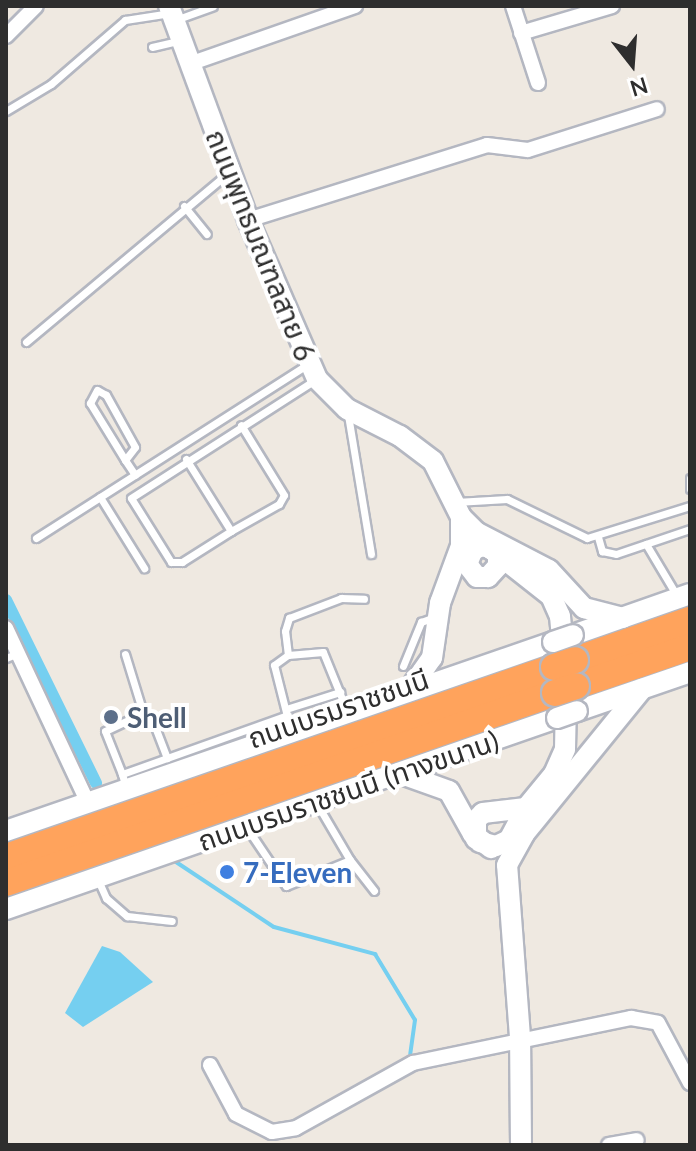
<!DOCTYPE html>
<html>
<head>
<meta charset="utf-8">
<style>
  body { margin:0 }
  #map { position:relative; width:696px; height:1151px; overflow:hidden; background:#efe9e1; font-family:Lato,"Noto Sans Thai",sans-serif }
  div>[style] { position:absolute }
  .water>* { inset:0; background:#75cff0 }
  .stream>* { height:4px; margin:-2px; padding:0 2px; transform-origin:2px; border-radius:2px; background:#75cff0 }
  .canal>* { height:12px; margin:-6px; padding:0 6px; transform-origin:6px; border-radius:6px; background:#75cff0 }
  .roads { filter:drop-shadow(2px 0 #b4b7c1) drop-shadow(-2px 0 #b4b7c1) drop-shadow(0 2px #b4b7c1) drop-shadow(0 -2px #b4b7c1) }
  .lane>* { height:7px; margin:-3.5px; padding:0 3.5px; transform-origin:3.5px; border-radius:3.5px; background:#fff }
  .street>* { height:14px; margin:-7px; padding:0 7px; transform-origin:7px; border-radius:7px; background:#fff }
  .secondary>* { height:20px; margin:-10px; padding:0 10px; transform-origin:10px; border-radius:10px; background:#fff }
  .highway>* { height:26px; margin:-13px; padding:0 13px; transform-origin:13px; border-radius:13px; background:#ffa35c }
  .bridges { filter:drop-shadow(2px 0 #b4b7c1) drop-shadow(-2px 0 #b4b7c1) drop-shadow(0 2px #b4b7c1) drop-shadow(0 -2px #b4b7c1) }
  .secondary-bridge>* { height:20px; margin:-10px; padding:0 10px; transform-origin:10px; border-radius:10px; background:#fff }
  .highway-bridge>* { height:26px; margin:-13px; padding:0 13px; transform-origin:13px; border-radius:13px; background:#ffa35c }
  .dots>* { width:22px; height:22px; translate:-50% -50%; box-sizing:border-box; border:4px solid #fff; border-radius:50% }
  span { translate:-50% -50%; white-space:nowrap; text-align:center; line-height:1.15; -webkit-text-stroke:8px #fff; paint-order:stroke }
  .street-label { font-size:28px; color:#2e2e2e }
  .service-label { font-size:28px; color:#4e5e75; font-weight:700 }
  .left { translate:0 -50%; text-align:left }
  .shop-label { font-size:28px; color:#366cbe; font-weight:700 }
  .frame { position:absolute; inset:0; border:8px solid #2e2e2e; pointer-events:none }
  .north { position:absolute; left:592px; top:24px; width:80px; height:80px; -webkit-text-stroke:6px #fff; paint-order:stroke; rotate:163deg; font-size:22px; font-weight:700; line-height:32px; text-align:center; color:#2e2e2e }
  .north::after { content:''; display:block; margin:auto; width:28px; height:36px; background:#2e2e2e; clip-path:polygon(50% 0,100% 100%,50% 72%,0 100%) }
</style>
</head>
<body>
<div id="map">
  <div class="water">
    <i style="clip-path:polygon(102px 946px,120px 952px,153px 982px,83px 1027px,65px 1013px)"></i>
  </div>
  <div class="stream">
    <i style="left:173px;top:860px;width:121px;rotate:33.6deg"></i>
    <i style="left:274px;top:927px;width:105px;rotate:15deg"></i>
    <i style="left:375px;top:954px;width:77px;rotate:58.8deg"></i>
    <i style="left:415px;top:1020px;width:34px;rotate:98deg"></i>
  </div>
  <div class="canal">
    <i style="left:6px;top:600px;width:204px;rotate:63.8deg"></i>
  </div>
  <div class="roads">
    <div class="lane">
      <i style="left:178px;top:19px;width:37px;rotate:-20deg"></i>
      <i style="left:152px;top:47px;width:27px;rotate:-13deg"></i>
      <i style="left:6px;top:111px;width:52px;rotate:-31deg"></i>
      <i style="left:51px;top:84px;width:98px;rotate:-40.9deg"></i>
      <i style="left:125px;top:20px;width:46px;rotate:-8.8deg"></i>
      <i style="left:184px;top:206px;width:36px;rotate:51deg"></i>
      <i style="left:26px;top:342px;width:263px;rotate:-39.9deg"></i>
      <i style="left:348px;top:415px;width:141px;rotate:80.6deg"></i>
      <i style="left:186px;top:459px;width:85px;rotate:58deg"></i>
      <i style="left:231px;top:531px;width:55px;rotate:-29.4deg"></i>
      <i style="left:279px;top:504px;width:10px;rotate:-61deg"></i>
      <i style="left:284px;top:495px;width:82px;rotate:-121.6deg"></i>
      <i style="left:125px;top:460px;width:16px;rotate:-52deg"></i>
      <i style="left:135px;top:447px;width:60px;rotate:-119.1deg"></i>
      <i style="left:106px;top:395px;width:10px;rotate:-151deg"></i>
      <i style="left:97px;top:390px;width:15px;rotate:118deg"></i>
      <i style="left:90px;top:403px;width:67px;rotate:58.4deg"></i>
      <i style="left:125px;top:460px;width:18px;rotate:56deg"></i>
      <i style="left:690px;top:478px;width:11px;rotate:90deg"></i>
      <i style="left:100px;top:497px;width:84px;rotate:58.2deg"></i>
      <i style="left:456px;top:502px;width:51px;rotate:-3.4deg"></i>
      <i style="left:507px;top:499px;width:89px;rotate:26deg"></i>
      <i style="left:587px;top:538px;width:108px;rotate:-17.3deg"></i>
      <i style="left:231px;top:531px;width:58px;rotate:147.7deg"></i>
      <i style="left:182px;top:562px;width:11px;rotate:180deg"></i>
      <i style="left:171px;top:562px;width:75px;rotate:-122deg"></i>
      <i style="left:131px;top:498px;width:219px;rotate:-32.7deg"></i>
      <i style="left:598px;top:537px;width:15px;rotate:74deg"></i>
      <i style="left:602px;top:551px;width:14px;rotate:12deg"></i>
      <i style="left:616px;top:554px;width:78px;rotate:-18.7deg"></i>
      <i style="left:36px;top:538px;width:323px;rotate:-32.6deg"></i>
      <i style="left:646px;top:544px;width:61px;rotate:59.2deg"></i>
      <i style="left:125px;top:654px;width:62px;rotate:73deg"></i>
      <i style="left:288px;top:655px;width:24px;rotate:-97deg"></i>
      <i style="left:285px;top:631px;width:14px;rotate:-73deg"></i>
      <i style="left:289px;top:618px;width:56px;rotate:-21deg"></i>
      <i style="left:341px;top:598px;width:23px;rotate:2deg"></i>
      <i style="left:6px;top:658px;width:13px;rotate:-23deg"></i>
      <i style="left:403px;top:666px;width:48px;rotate:-67.8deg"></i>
      <i style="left:421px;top:622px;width:15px;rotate:-20deg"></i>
      <i style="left:286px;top:709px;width:57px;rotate:-17.5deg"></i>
      <i style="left:291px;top:732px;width:69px;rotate:-104.2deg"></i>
      <i style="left:274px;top:665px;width:17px;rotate:-36deg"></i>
      <i style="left:288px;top:655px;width:35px;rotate:-5deg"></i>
      <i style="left:323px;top:652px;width:64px;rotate:67.9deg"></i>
      <i style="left:122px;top:774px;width:46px;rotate:-111.6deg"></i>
      <i style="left:105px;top:731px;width:42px;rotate:-25.3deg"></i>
      <i style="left:143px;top:713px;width:11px;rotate:34deg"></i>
      <i style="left:152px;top:719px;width:42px;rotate:69deg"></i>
      <i style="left:126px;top:788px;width:15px;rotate:-106deg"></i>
      <i style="left:122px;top:774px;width:176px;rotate:-19.6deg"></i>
      <i style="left:247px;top:828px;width:70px;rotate:56.1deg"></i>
      <i style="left:286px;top:886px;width:69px;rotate:-22.1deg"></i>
      <i style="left:350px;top:860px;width:65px;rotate:-120.5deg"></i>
      <i style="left:350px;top:860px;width:39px;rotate:52deg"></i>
      <i style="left:98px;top:880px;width:20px;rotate:66deg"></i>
      <i style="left:106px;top:898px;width:28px;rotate:41deg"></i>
      <i style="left:127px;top:916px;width:45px;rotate:6.3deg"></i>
    </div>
    <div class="street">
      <i style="left:513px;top:6px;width:81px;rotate:72deg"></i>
      <i style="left:521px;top:33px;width:95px;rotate:-16.5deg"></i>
      <i style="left:6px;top:36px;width:42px;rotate:-45deg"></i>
      <i style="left:192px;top:63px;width:173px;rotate:-19.3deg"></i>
      <i style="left:248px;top:220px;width:250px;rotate:-17.4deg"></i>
      <i style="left:487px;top:145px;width:41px;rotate:7deg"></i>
      <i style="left:528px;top:150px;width:135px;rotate:-17.6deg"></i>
      <i style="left:6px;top:628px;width:193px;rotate:64.9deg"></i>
      <i style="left:210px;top:1065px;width:55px;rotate:62deg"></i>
      <i style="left:236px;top:1114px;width:40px;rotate:26.6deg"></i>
      <i style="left:272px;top:1132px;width:24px;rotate:-9deg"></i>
      <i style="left:296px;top:1128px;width:134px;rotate:-29.1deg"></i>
      <i style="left:413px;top:1063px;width:223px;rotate:-11.7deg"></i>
      <i style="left:631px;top:1018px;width:27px;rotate:10deg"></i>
      <i style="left:658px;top:1023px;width:68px;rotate:61.9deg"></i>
      <i style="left:609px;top:1145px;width:28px;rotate:-10deg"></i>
    </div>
    <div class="secondary">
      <i style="left:169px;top:6px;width:228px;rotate:69.7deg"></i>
      <i style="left:248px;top:220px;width:173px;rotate:66.5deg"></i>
      <i style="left:317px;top:379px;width:42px;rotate:45deg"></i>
      <i style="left:347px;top:409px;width:59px;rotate:27deg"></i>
      <i style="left:400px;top:436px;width:41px;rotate:37.1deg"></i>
      <i style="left:433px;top:461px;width:63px;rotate:63.4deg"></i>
      <i style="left:461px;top:517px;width:21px;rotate:45deg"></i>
      <i style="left:476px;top:532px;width:82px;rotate:27.5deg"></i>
      <i style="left:549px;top:570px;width:52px;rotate:47.4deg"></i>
      <i style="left:584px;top:608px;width:40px;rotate:14.4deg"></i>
      <i style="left:490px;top:547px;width:2px;rotate:63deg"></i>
      <i style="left:491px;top:549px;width:5px;rotate:37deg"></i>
      <i style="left:495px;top:552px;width:5px;rotate:53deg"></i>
      <i style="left:498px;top:556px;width:10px;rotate:90deg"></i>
      <i style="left:498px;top:566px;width:15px;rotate:132deg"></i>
      <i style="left:488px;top:577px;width:11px;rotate:180deg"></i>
      <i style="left:477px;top:577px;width:16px;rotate:-128deg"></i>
      <i style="left:467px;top:564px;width:15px;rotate:-67deg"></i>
      <i style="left:473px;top:550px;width:10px;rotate:-24deg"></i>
      <i style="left:482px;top:546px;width:5px;rotate:11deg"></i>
      <i style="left:487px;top:547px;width:4px;rotate:27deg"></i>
      <i style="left:491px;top:549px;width:12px;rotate:9deg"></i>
      <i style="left:495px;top:552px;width:71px;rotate:38.2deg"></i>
      <i style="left:551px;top:596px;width:22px;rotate:66deg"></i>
      <i style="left:560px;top:616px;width:38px;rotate:85deg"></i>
      <i style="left:573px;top:635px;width:124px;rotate:-19.3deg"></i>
      <i style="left:410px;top:689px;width:38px;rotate:-55deg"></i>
      <i style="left:432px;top:658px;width:56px;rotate:-81.7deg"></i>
      <i style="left:440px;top:603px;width:61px;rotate:-69.8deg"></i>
      <i style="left:461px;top:546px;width:29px;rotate:-90deg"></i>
      <i style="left:577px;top:711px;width:120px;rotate:-19deg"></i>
      <i style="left:399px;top:773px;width:53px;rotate:19.8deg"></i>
      <i style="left:449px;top:791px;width:49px;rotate:60.8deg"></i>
      <i style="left:473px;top:834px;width:23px;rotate:38deg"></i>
      <i style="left:6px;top:831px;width:579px;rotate:-19.06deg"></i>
      <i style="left:476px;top:839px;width:19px;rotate:-90deg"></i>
      <i style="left:476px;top:820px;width:10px;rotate:-45deg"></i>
      <i style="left:483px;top:813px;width:43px;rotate:-6.6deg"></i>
      <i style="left:480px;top:842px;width:16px;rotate:14deg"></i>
      <i style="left:496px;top:846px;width:14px;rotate:-25deg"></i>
      <i style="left:509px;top:840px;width:36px;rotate:-62deg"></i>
      <i style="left:526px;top:808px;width:44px;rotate:-50.5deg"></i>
      <i style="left:554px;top:774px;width:27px;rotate:-66deg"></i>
      <i style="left:565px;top:749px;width:47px;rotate:-88.8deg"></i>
      <i style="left:6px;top:909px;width:583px;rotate:-19.12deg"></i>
      <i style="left:521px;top:1145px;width:108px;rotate:-90.5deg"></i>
      <i style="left:520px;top:1037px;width:172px;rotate:-94.3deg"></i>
      <i style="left:507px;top:865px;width:35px;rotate:-61deg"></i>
      <i style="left:524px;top:834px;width:187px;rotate:-50.9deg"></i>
    </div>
    <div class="highway">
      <i style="left:575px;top:660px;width:122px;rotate:-19.2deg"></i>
      <i style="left:576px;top:686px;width:120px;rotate:-18.9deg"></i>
      <i style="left:6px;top:857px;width:580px;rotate:-19.12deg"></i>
      <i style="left:6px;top:883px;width:581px;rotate:-19.09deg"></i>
    </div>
  </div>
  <div class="bridges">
    <div class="secondary-bridge">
      <i style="left:553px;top:642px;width:21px;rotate:-19deg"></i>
      <i style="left:557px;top:718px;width:21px;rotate:-19deg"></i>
    </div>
    <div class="highway-bridge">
      <i style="left:554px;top:667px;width:22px;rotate:-18deg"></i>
      <i style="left:555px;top:693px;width:22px;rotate:-18deg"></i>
    </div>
  </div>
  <div class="dots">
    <i style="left:111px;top:717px;background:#5c6f8a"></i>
    <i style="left:227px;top:872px;background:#3f7fe0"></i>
  </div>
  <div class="street-label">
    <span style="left:261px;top:245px;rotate:68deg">ถนนพุทธมณฑลสาย 6</span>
    <span style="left:338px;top:708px;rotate:-19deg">ถนนบรมราชชนนี</span>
    <span style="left:348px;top:790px;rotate:-19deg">ถนนบรมราชชนนี (ทางขนาน)</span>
  </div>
  <div class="service-label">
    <span class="left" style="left:127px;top:717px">Shell</span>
  </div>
  <div class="shop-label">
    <span class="left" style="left:243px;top:872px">7-Eleven</span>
  </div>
  <div class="frame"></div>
  <div class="north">N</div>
</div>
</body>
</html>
